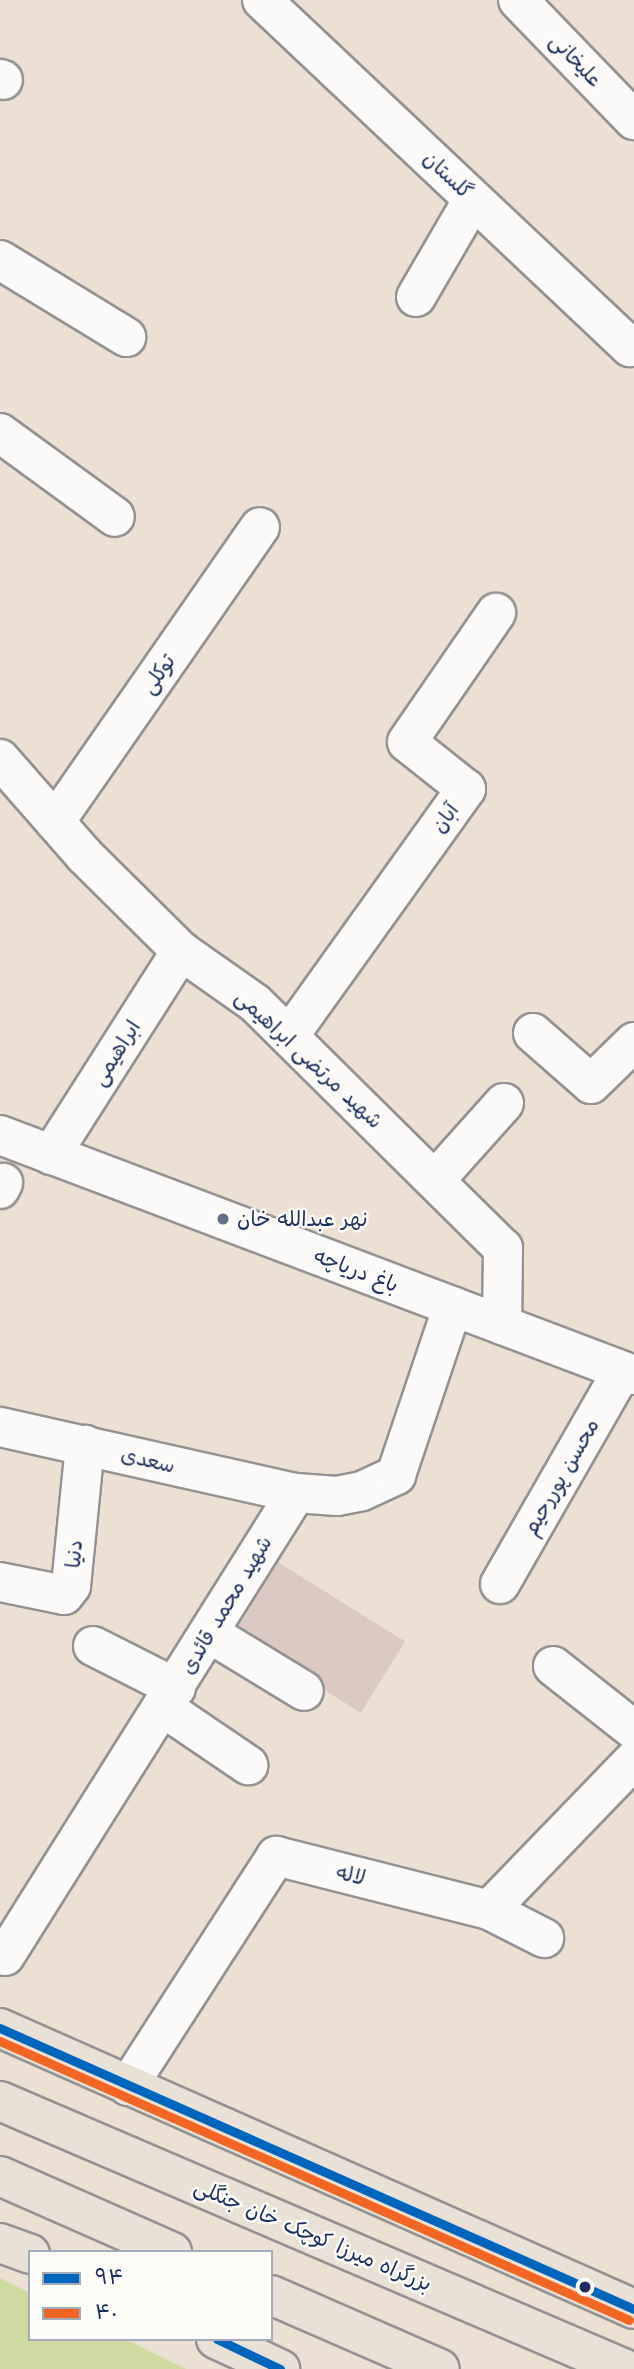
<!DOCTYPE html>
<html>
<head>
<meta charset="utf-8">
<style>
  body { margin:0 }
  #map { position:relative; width:634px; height:2369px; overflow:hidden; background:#ece0d2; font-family:"Comic Neue","Playpen Sans Arabic",sans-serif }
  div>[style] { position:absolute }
  .green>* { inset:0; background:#cfd9a2 }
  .building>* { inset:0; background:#dccac2; transform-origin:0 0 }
  .roads { filter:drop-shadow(2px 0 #949192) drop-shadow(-2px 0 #949192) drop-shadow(0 2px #949192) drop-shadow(0 -2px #949192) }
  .minor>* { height:38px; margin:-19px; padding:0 19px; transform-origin:19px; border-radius:19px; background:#fcfaf8 }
  .major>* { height:38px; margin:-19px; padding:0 19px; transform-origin:19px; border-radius:19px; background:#e9e1d5 }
  .highway>* { height:38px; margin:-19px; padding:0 19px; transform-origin:19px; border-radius:19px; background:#e9e1d5 }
  .bus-1>* { height:9px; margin:-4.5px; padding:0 4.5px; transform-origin:4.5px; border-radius:4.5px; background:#0065bd }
  .bus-2>* { height:9px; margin:-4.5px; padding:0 4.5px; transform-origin:4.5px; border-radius:4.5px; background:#f26522 }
  .dots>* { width:19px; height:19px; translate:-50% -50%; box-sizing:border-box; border:4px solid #fdfcf7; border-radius:50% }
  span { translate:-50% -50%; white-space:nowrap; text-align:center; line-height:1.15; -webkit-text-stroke:5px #fdfcf7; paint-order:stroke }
  .street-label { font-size:21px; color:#1b2f5e }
  .poi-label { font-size:21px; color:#1b2f5e }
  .left { translate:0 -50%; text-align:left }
  .legend { position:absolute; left:28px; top:2250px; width:245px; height:91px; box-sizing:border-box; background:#fdfcf7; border:2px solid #a3aaba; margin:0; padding:9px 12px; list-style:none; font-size:21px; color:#1b2f5e }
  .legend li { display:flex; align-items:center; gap:14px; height:35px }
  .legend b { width:35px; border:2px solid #a3aaba }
</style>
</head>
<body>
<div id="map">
  <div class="green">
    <i style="clip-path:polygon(0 2278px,30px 2293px,30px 2339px,125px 2339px,186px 2369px,0 2369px)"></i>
  </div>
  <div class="building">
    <i style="left:278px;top:1562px;width:150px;height:84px;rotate:32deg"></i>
  </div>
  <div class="roads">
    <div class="minor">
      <i style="left:262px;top:0;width:506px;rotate:43.32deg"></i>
      <i style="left:630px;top:347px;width:6px;rotate:-45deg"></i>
      <i style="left:518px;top:0;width:167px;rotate:46deg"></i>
      <i style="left:0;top:79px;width:3px;rotate:18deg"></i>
      <i style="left:0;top:260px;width:148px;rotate:31.4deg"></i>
      <i style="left:416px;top:297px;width:113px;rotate:-59.8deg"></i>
      <i style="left:0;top:433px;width:142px;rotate:36.1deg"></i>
      <i style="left:0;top:759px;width:128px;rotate:48.8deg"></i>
      <i style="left:84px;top:855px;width:136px;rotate:44.7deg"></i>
      <i style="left:181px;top:951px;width:90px;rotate:35.1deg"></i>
      <i style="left:255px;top:1003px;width:349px;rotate:44.7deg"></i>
      <i style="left:503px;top:1248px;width:77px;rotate:90.7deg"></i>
      <i style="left:55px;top:822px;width:359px;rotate:-55.2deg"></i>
      <i style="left:533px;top:1033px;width:77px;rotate:41.3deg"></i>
      <i style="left:591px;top:1084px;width:60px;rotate:-44.3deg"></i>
      <i style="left:289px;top:1036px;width:304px;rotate:-54.4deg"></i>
      <i style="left:466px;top:789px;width:75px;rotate:-141.5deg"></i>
      <i style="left:407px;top:742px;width:157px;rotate:-55.4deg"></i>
      <i style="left:0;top:1135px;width:678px;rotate:20.73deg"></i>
      <i style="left:51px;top:1155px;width:242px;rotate:-57.5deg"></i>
      <i style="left:436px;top:1179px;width:102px;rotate:-48.2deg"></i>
      <i style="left:0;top:1189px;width:7px;rotate:-63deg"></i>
      <i style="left:0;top:1427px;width:303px;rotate:12.6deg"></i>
      <i style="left:0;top:1582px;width:65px;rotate:11.5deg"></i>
      <i style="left:64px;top:1595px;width:11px;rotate:-52deg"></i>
      <i style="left:71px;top:1586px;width:142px;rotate:-84.3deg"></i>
      <i style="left:500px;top:1584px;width:245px;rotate:-60.2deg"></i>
      <i style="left:209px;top:1633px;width:111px;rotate:31.4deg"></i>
      <i style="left:93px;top:1646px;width:93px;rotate:26.8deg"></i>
      <i style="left:553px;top:1666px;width:103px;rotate:38.3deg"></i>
      <i style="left:164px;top:1708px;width:102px;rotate:34.2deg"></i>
      <i style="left:489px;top:1910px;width:209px;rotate:-46deg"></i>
      <i style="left:5px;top:1956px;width:547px;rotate:-57.85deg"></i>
      <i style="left:296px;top:1493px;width:41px;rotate:4.2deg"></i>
      <i style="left:337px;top:1496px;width:25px;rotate:-11deg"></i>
      <i style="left:362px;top:1491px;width:38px;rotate:-25deg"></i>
      <i style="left:396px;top:1475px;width:178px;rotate:-71.4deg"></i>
      <i style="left:128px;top:2086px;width:274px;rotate:-57.2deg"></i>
      <i style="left:276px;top:1856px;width:220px;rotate:14.2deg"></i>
      <i style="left:489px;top:1910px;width:62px;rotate:27deg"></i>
    </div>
    <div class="major">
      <i style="left:0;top:2028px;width:693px;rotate:23.9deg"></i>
      <i style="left:0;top:2243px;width:32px;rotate:20deg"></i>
      <i style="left:216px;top:2339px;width:71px;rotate:25.1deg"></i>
    </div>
    <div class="highway">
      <i style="left:0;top:2101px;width:680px;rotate:23.21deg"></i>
      <i style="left:0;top:2176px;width:188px;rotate:23.8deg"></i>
      <i style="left:271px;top:2295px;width:184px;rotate:23.6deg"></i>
    </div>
  </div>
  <div class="bus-1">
    <i style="left:0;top:2028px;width:693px;rotate:23.9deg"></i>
    <i style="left:217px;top:2339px;width:70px;rotate:25.5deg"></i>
  </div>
  <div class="bus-2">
    <i style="left:0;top:2041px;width:688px;rotate:23.92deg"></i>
  </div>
  <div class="dots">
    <i style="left:223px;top:1219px;background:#646d87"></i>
    <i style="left:585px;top:2287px;background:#1b2f5e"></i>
  </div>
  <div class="street-label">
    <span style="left:576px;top:60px;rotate:46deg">علیخانی</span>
    <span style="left:448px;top:175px;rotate:43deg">گلستان</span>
    <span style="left:158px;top:674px;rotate:-55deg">توکلی</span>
    <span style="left:445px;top:818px;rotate:-54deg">آبان</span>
    <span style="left:116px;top:1053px;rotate:-58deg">ابراهیمی</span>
    <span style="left:309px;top:1059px;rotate:43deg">شهید مرتضی ابراهیمی</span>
    <span style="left:356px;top:1270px;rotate:21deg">باغ دریاچه</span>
    <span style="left:148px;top:1460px;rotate:13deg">سعدی</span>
    <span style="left:561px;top:1477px;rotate:-60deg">محسن پوررحیم</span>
    <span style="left:74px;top:1554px;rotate:-85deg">دنیا</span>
    <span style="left:226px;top:1605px;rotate:-59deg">شهید محمد قائدی</span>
    <span style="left:351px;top:1875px;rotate:14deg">لاله</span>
    <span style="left:313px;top:2235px;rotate:23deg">بزرگراه میرزا کوچک خان جنگلی</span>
  </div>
  <div class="poi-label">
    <span class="left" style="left:237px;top:1219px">نهر عبدالله خان</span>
  </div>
  <ul class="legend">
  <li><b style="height:9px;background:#0065bd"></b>۹۴</li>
  <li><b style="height:9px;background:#f26522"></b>۴۰</li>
  </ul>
</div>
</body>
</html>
